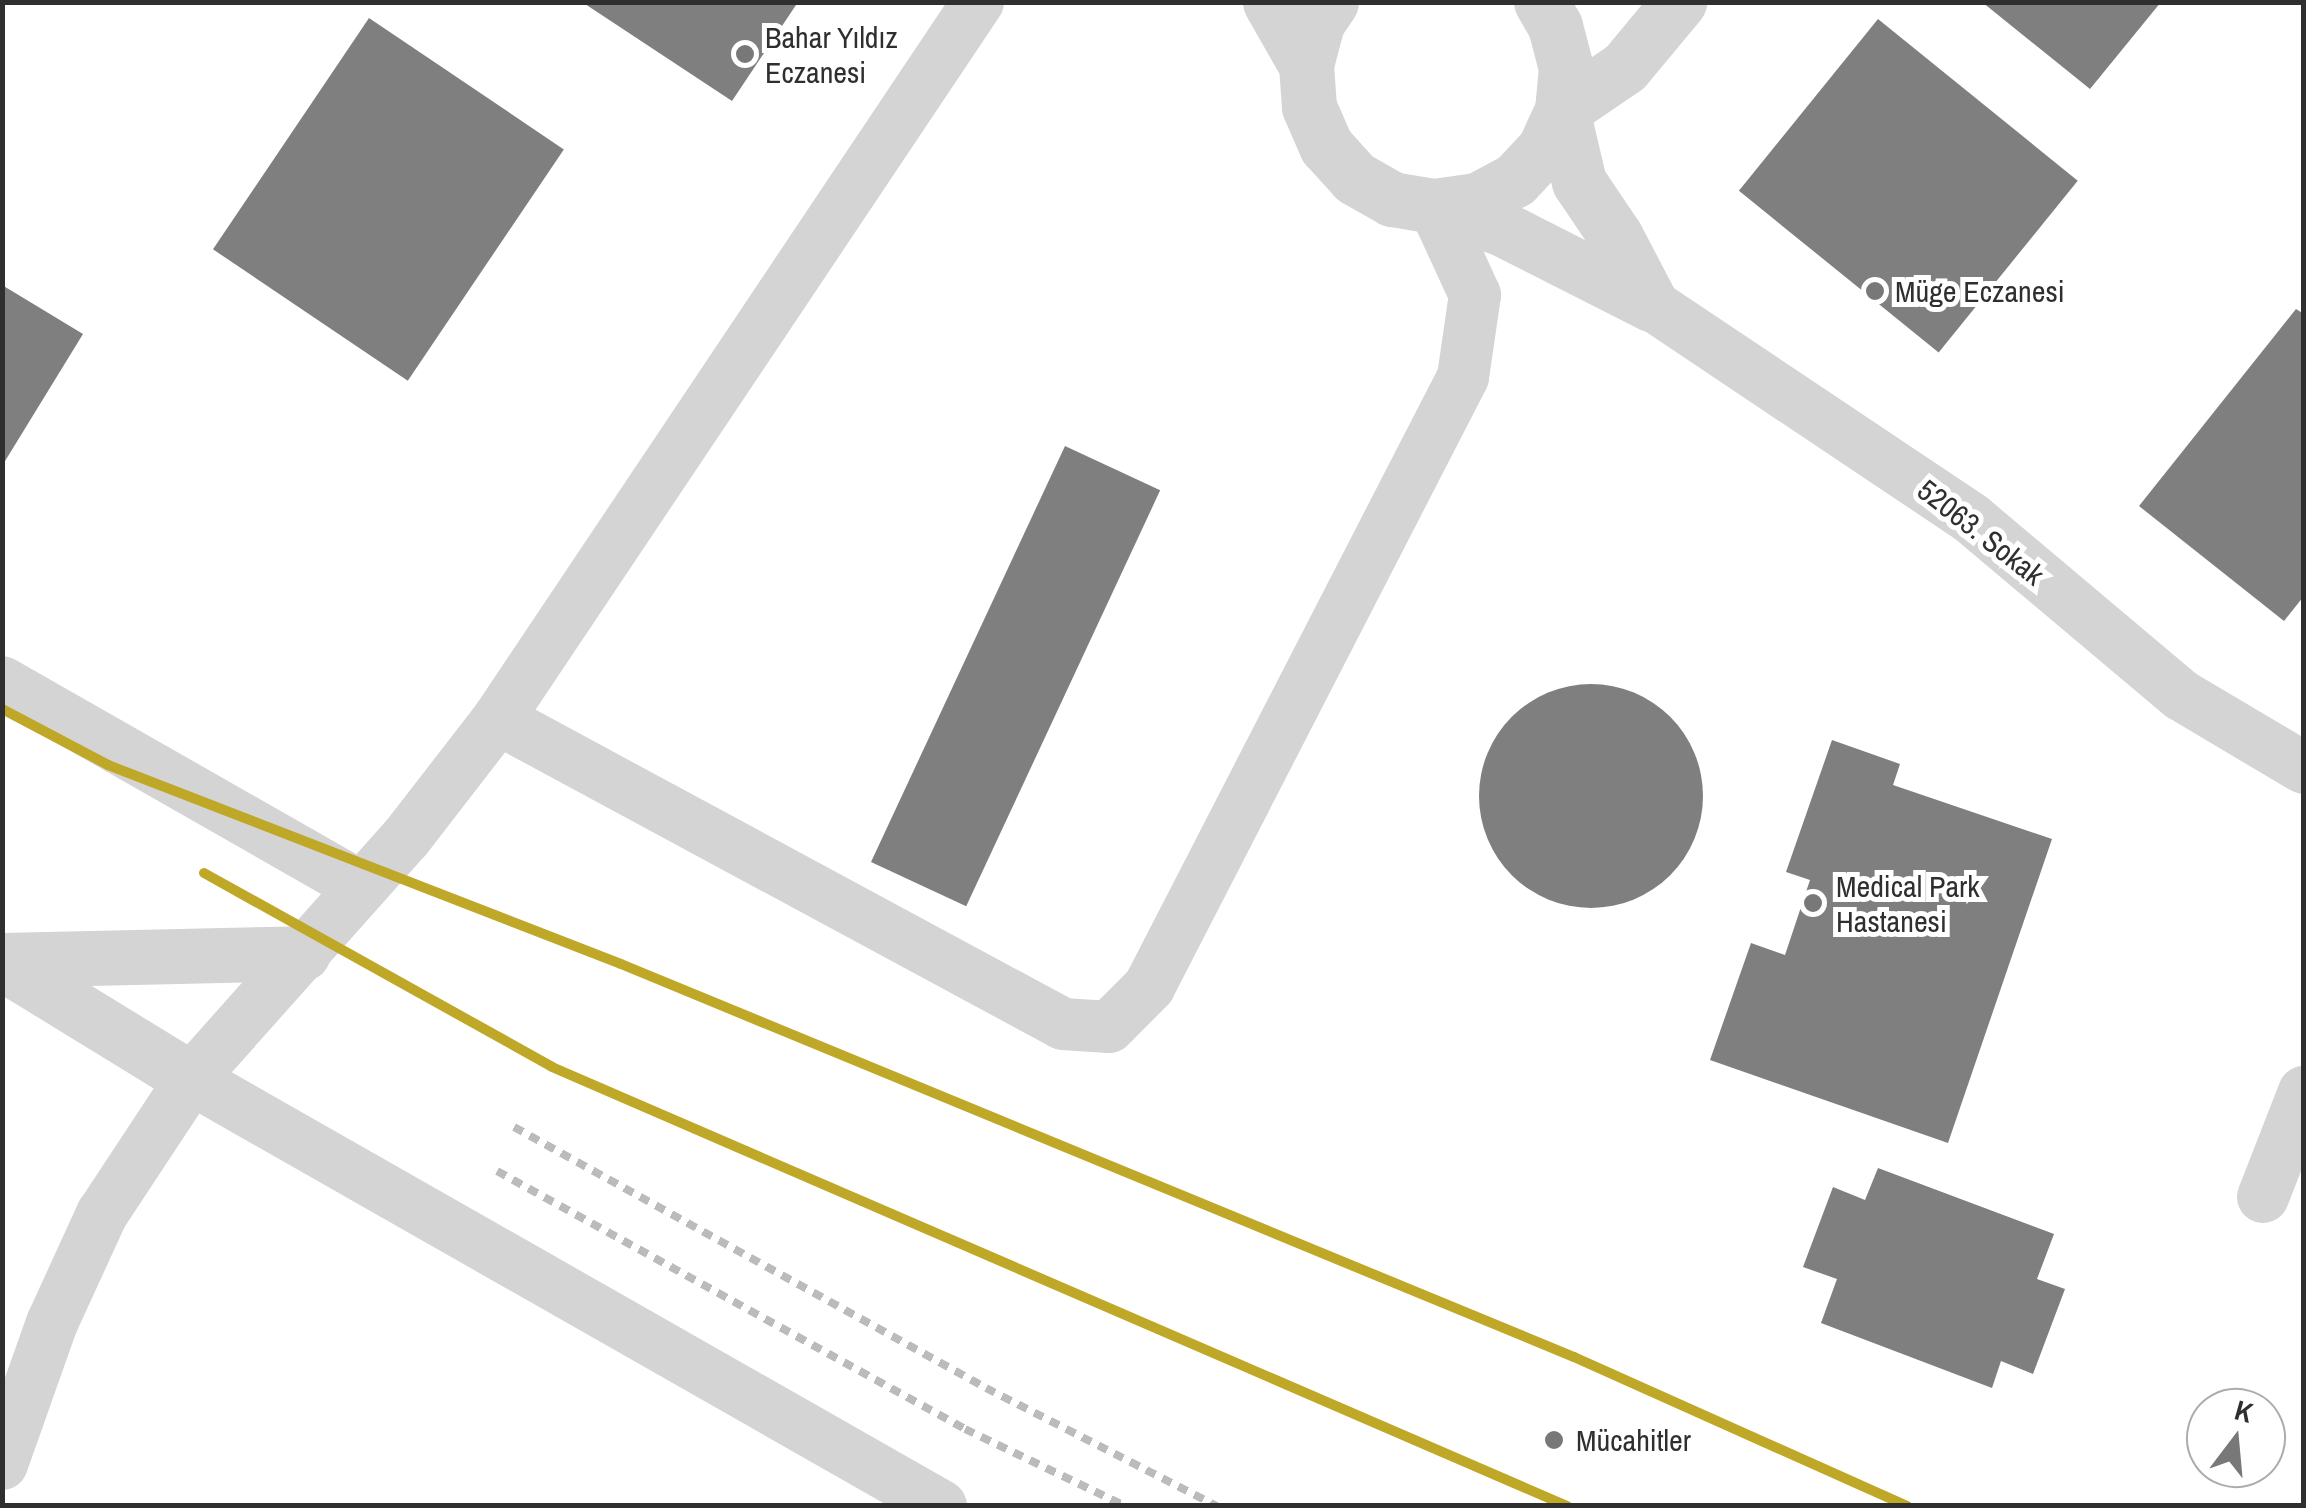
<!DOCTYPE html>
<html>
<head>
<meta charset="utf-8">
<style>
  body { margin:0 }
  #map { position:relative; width:2306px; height:1508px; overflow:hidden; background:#fff; font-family:"Archivo Narrow",sans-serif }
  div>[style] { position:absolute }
  .building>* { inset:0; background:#7f7f7f; transform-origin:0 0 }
  .round { border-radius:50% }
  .minor>* { height:52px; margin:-26px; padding:0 26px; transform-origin:26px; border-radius:26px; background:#d4d4d4 }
  .tertiary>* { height:55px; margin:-27.5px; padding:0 27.5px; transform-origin:27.5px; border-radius:27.5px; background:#d4d4d4 }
  .rail>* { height:8px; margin-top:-4px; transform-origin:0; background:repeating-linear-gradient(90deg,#bbb 0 10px,transparent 0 18px) }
  .rail-1>* { height:10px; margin:-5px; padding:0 5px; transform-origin:5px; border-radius:5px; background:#bfa727 }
  .dots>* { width:28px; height:28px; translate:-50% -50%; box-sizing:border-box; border:5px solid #fff; border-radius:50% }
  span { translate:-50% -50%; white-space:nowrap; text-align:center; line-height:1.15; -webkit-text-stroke:10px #fff; paint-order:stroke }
  .poi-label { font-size:30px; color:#2f2f2f }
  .left { translate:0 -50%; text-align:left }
  .street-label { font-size:30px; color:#2f2f2f }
  .frame { position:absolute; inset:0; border:5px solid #2f2f2f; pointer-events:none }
  .north { position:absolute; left:2186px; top:1388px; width:100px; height:100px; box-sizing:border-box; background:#fff; border:2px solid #acacac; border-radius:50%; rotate:16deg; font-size:28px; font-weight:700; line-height:40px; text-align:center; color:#2f2f2f }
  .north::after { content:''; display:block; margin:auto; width:35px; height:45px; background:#787878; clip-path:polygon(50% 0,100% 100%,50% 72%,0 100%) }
</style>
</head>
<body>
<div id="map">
  <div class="building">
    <i style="clip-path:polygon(582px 2px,798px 2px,732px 101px)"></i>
    <i style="clip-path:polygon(1982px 2px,2161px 2px,2090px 89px)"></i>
    <i style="left:369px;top:18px;width:235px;height:279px;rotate:34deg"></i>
    <i style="left:1878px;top:19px;width:257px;height:221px;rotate:39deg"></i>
    <i style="clip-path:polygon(2px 285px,83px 334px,2px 466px)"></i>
    <i style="clip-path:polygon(2296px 309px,2304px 314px,2304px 596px,2284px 621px,2139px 506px)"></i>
    <i style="left:1065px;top:446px;width:105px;height:459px;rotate:25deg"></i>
    <i class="round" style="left:1479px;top:684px;width:224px;height:224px"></i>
    <i style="clip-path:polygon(1832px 740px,1900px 764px,1893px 785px,2052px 839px,1948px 1143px,1710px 1060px,1751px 943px,1785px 955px,1810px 880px,1786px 872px)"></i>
    <i style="clip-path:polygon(1878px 1168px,2054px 1234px,2037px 1279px,2065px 1289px,2033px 1374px,2001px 1361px,1992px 1388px,1821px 1323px,1837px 1279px,1803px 1267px,1833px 1187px,1865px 1200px)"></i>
  </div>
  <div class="minor">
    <i style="left:1651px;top:304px;width:386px;rotate:33.8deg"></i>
    <i style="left:1972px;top:519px;width:273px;rotate:40.1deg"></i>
    <i style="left:2181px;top:695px;width:143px;rotate:30.7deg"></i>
    <i style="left:2px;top:682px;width:414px;rotate:29.7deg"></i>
    <i style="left:498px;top:719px;width:642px;rotate:28.36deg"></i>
    <i style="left:1063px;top:1024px;width:46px;rotate:3.7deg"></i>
    <i style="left:1109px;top:1027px;width:57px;rotate:-45deg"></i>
    <i style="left:1149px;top:987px;width:686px;rotate:-62.76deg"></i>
    <i style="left:1463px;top:377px;width:83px;rotate:-81.7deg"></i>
    <i style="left:1475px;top:295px;width:98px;rotate:-114.7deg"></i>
    <i style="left:191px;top:1079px;width:863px;rotate:29.65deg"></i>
    <i style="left:2263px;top:1197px;width:113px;rotate:-68.7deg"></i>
    <i style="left:2px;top:1464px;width:150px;rotate:-70.5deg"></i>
    <i style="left:52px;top:1323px;width:120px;rotate:-65.4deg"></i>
    <i style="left:102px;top:1214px;width:162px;rotate:-56.6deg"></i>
    <i style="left:191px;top:1079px;width:323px;rotate:-48.3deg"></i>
    <i style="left:406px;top:838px;width:150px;rotate:-52.3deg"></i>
    <i style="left:498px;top:719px;width:863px;rotate:-56.2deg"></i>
  </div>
  <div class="tertiary">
    <i style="left:1270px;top:2px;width:73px;rotate:60.3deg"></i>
    <i style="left:1331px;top:2px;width:25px;rotate:124deg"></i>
    <i style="left:1317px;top:23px;width:43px;rotate:104.7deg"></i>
    <i style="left:1306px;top:65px;width:42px;rotate:85.9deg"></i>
    <i style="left:1309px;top:107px;width:43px;rotate:66.4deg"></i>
    <i style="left:1326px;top:146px;width:43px;rotate:47.8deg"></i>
    <i style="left:1355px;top:178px;width:43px;rotate:29.6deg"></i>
    <i style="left:1392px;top:199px;width:43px;rotate:9.5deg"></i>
    <i style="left:1434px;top:206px;width:43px;rotate:-7.9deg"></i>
    <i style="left:1477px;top:200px;width:43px;rotate:-27.8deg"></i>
    <i style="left:1515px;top:180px;width:42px;rotate:-46.9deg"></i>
    <i style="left:1544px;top:149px;width:43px;rotate:-65.2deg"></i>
    <i style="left:1562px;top:110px;width:42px;rotate:-84.6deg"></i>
    <i style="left:1566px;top:68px;width:43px;rotate:-104.7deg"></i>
    <i style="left:1555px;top:26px;width:28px;rotate:-120deg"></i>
    <i style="left:1434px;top:206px;width:71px;rotate:18.2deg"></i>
    <i style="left:1501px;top:228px;width:168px;rotate:26.9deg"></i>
    <i style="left:1651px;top:304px;width:76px;rotate:-117.6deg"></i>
    <i style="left:1616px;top:237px;width:66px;rotate:-123.9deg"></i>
    <i style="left:1579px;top:182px;width:74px;rotate:-103.3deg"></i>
    <i style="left:1562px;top:110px;width:76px;rotate:-34.3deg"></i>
    <i style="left:1625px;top:67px;width:85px;rotate:-50.3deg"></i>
    <i style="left:2px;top:960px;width:301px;rotate:-1.3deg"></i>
    <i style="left:2px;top:963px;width:222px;rotate:31.5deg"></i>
  </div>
  <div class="rail">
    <i style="left:514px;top:1127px;width:539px;rotate:28.94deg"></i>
    <i style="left:986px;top:1388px;width:259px;rotate:27.1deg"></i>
    <i style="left:497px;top:1171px;width:534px;rotate:28.87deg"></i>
    <i style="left:965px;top:1429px;width:178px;rotate:25.7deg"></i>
  </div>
  <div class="rail-1">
    <i style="left:2px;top:709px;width:120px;rotate:27.8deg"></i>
    <i style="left:108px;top:765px;width:550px;rotate:21.2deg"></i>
    <i style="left:621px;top:964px;width:1031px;rotate:22.41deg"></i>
    <i style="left:1574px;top:1357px;width:365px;rotate:24.1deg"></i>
    <i style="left:204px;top:873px;width:398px;rotate:29.1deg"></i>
    <i style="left:552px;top:1067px;width:1106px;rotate:23.39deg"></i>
  </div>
  <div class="dots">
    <i style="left:745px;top:54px;background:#787878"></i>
    <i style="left:1875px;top:291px;background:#787878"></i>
    <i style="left:1813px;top:903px;background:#787878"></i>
    <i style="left:1554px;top:1440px;background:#787878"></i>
  </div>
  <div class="poi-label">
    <span class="left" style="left:765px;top:54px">Bahar Yıldız<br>Eczanesi</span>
    <span class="left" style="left:1895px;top:291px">Müge Eczanesi</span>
    <span class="left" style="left:1836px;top:903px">Medical Park<br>Hastanesi</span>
    <span class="left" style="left:1576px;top:1440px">Mücahitler</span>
  </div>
  <div class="street-label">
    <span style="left:1981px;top:532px;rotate:38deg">52063. Sokak</span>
  </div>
  <div class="frame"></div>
  <div class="north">K</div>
</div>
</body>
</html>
